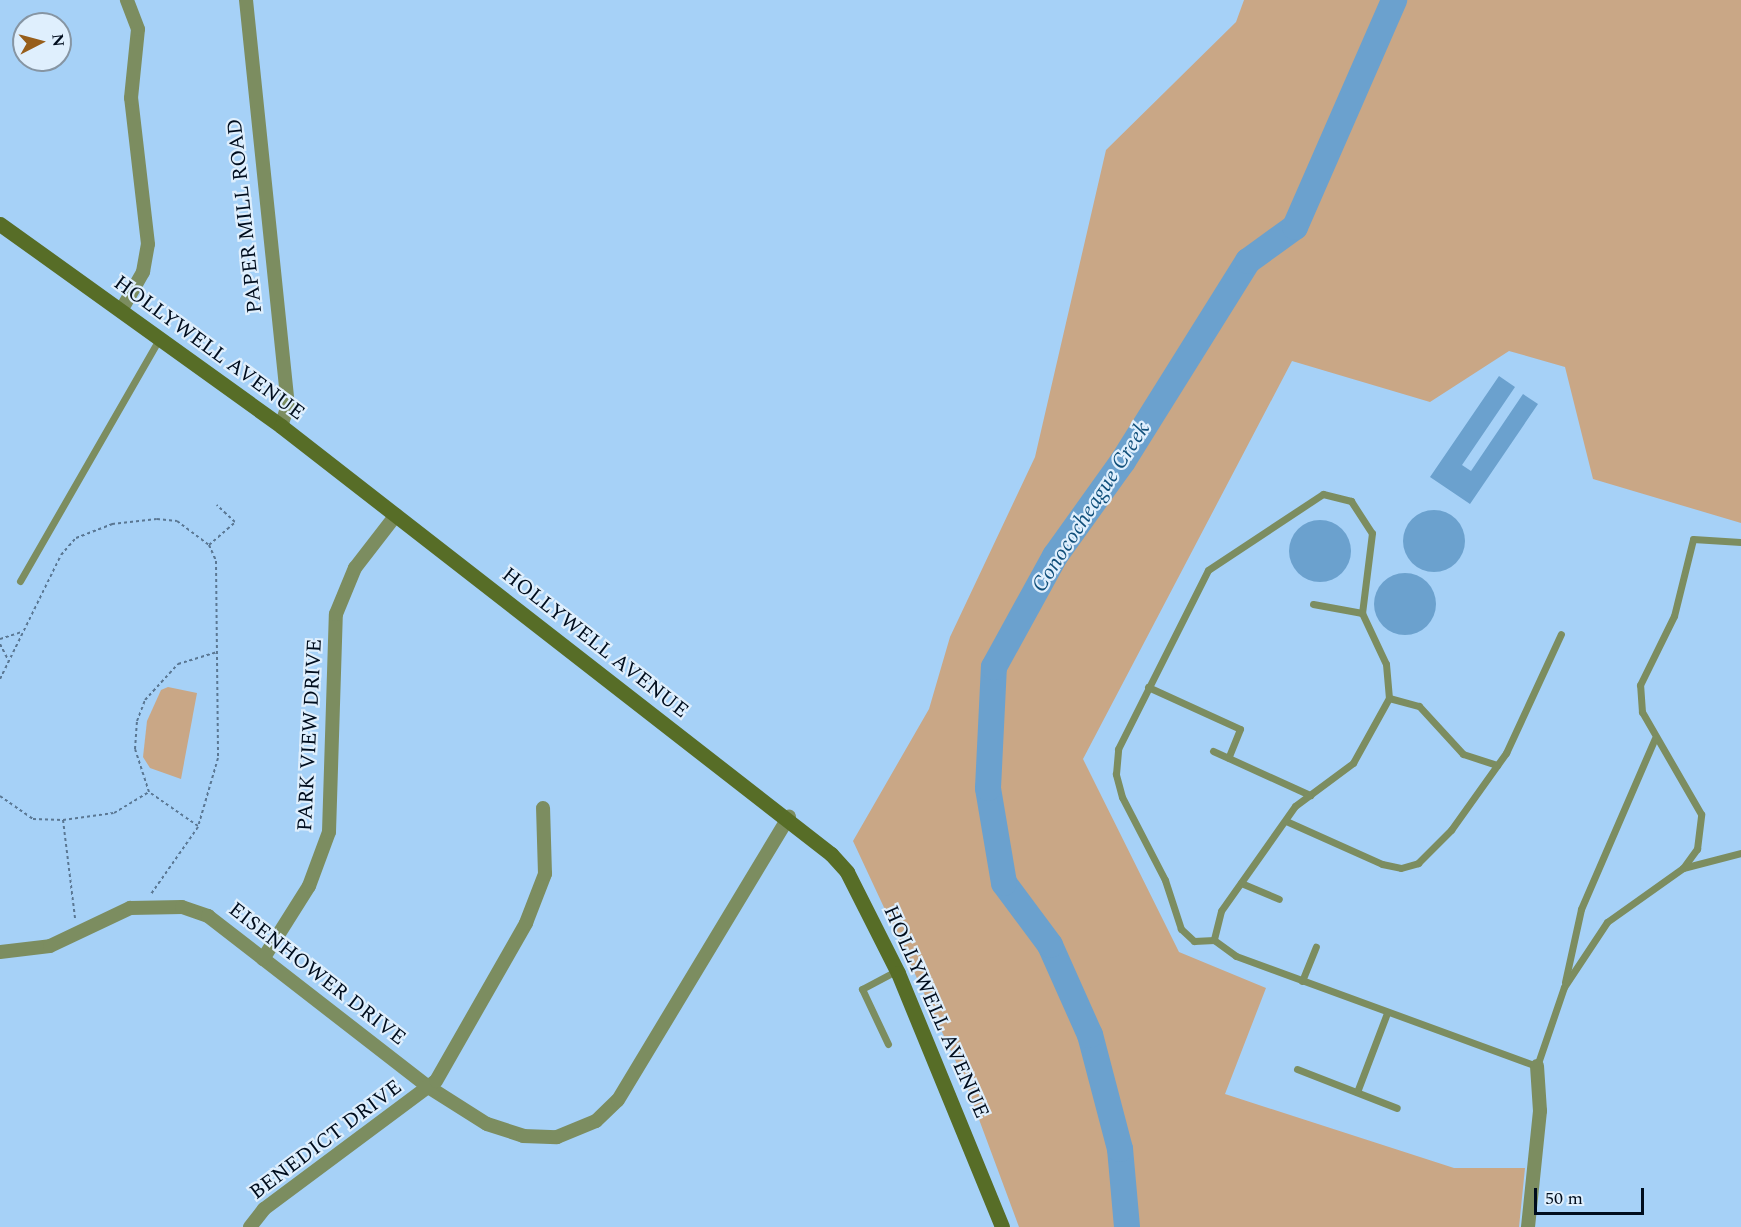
<!DOCTYPE html>
<html>
<head>
<meta charset="utf-8">
<style>
  body { margin:0 }
  #map { position:relative; width:1741px; height:1227px; overflow:hidden; background:#a6d1f7; font-family:Spectral,serif }
  div>[style] { position:absolute }
  .green>* { inset:0; background:#c9a786 }
  .water>* { inset:0; background:#6ba1ce }
  .round { border-radius:50% }
  .river>* { height:26px; margin:-13px; padding:0 13px; transform-origin:13px; border-radius:13px; background:#6ba1ce }
  .path>* { height:2px; margin-top:-1px; transform-origin:0; background:repeating-linear-gradient(90deg,#5a7793 0 3px,transparent 0 6px) }
  .lane>* { height:7px; margin:-3.5px; padding:0 3.5px; transform-origin:3.5px; border-radius:3.5px; background:#7c8d60 }
  .street>* { height:14px; margin:-7px; padding:0 7px; transform-origin:7px; border-radius:7px; background:#7c8d60 }
  .secondary>* { height:15px; margin:-7.5px; padding:0 7.5px; transform-origin:7.5px; border-radius:7.5px; background:#576d27 }
  span { translate:-50% -50%; white-space:nowrap; text-align:center; line-height:1.15; -webkit-text-stroke:4.5px #dfeffd; paint-order:stroke }
  .street-label { font-size:21px; color:#000d1d }
  .water-label { font-size:22px; color:#104f7a; font-style:italic }
  .north { position:absolute; left:12px; top:12px; width:60px; height:60px; box-sizing:border-box; background:#dfeffd; border:2px solid #8695a3; border-radius:50%; rotate:84deg; font-size:16px; font-weight:700; line-height:24px; text-align:center; color:#000d1d }
  .north::after { content:''; display:block; margin:auto; width:21px; height:27px; background:#975e1b; clip-path:polygon(50% 0,100% 100%,50% 72%,0 100%) }
  .scale { position:absolute; left:1534px; top:1188px; width:110px; height:27px; box-sizing:border-box; border:3px solid #000d1d; border-top:0; padding-left:8px; font-size:18px; line-height:21px; white-space:nowrap; color:#000d1d; -webkit-text-stroke:4px #dfeffd; paint-order:stroke }
</style>
</head>
<body>
<div id="map">
  <div class="green">
    <i style="clip-path:polygon(1244px 0,1741px 0,1741px 523px,1593px 479px,1565px 367px,1509px 351px,1430px 402px,1292px 361px,1083px 759px,1179px 952px,1266px 988px,1225px 1094px,1454px 1168px,1525px 1168px,1519px 1227px,1019px 1227px,964px 1079px,853px 841px,929px 709px,950px 637px,1035px 457px,1106px 150px,1236px 22px)"></i>
    <i style="clip-path:polygon(168px 687px,197px 693px,181px 779px,150px 768px,143px 757px,147px 721px,161px 690px)"></i>
  </div>
  <div class="water">
    <i style="clip-path:polygon(1499px 376px,1515px 387px,1462px 465px,1471px 471px,1523px 394px,1538px 404px,1470px 504px,1430px 477px)"></i>
    <i class="round" style="left:1403px;top:510px;width:62px;height:62px"></i>
    <i class="round" style="left:1289px;top:520px;width:62px;height:62px"></i>
    <i class="round" style="left:1374px;top:573px;width:62px;height:62px"></i>
  </div>
  <div class="river">
    <i style="left:1127px;top:1227px;width:78px;rotate:-95.1deg"></i>
    <i style="left:1120px;top:1149px;width:118px;rotate:-104.7deg"></i>
    <i style="left:1090px;top:1035px;width:98px;rotate:-114deg"></i>
    <i style="left:1050px;top:945px;width:77px;rotate:-126.6deg"></i>
    <i style="left:1004px;top:883px;width:96px;rotate:-99.6deg"></i>
    <i style="left:988px;top:788px;width:121px;rotate:-87.2deg"></i>
    <i style="left:994px;top:667px;width:127px;rotate:-61.2deg"></i>
    <i style="left:1055px;top:556px;width:117px;rotate:-54.4deg"></i>
    <i style="left:1123px;top:461px;width:236px;rotate:-58deg"></i>
    <i style="left:1248px;top:261px;width:58px;rotate:-35.9deg"></i>
    <i style="left:1295px;top:227px;width:248px;rotate:-66.4deg"></i>
  </div>
  <div class="path">
    <i style="left:209px;top:545px;width:35px;rotate:-41deg"></i>
    <i style="left:235px;top:522px;width:25px;rotate:-137deg"></i>
    <i style="left:0;top:639px;width:23px;rotate:-18deg"></i>
    <i style="left:0;top:644px;width:18px;rotate:63deg"></i>
    <i style="left:0;top:679px;width:138px;rotate:-63.8deg"></i>
    <i style="left:61px;top:555px;width:23px;rotate:-49deg"></i>
    <i style="left:76px;top:538px;width:39px;rotate:-21deg"></i>
    <i style="left:112px;top:524px;width:45px;rotate:-6.3deg"></i>
    <i style="left:157px;top:519px;width:20px;rotate:6deg"></i>
    <i style="left:177px;top:521px;width:40px;rotate:37deg"></i>
    <i style="left:209px;top:545px;width:17px;rotate:66deg"></i>
    <i style="left:216px;top:561px;width:197px;rotate:89.4deg"></i>
    <i style="left:218px;top:758px;width:72px;rotate:106.2deg"></i>
    <i style="left:198px;top:827px;width:82px;rotate:125deg"></i>
    <i style="left:0;top:796px;width:40px;rotate:34.9deg"></i>
    <i style="left:33px;top:819px;width:30px;rotate:2deg"></i>
    <i style="left:63px;top:820px;width:51px;rotate:-7.8deg"></i>
    <i style="left:114px;top:813px;width:41px;rotate:-31deg"></i>
    <i style="left:63px;top:820px;width:99px;rotate:83deg"></i>
    <i style="left:198px;top:826px;width:60px;rotate:-145.2deg"></i>
    <i style="left:149px;top:792px;width:45px;rotate:-108deg"></i>
    <i style="left:135px;top:749px;width:28px;rotate:-86deg"></i>
    <i style="left:137px;top:721px;width:22px;rotate:-69deg"></i>
    <i style="left:145px;top:700px;width:49px;rotate:-47.5deg"></i>
    <i style="left:178px;top:664px;width:41px;rotate:-17.1deg"></i>
  </div>
  <div class="lane">
    <i style="left:20px;top:581px;width:280px;rotate:-60.1deg"></i>
    <i style="left:1313px;top:604px;width:50px;rotate:10.4deg"></i>
    <i style="left:1148px;top:687px;width:101px;rotate:24.5deg"></i>
    <i style="left:1240px;top:729px;width:31px;rotate:112deg"></i>
    <i style="left:1389px;top:698px;width:31px;rotate:15deg"></i>
    <i style="left:1419px;top:706px;width:65px;rotate:47.5deg"></i>
    <i style="left:1463px;top:754px;width:36px;rotate:18deg"></i>
    <i style="left:1213px;top:751px;width:107px;rotate:24.4deg"></i>
    <i style="left:1286px;top:821px;width:105px;rotate:24.1deg"></i>
    <i style="left:1382px;top:864px;width:19px;rotate:12deg"></i>
    <i style="left:1401px;top:868px;width:18px;rotate:-16deg"></i>
    <i style="left:1418px;top:863px;width:47px;rotate:-45deg"></i>
    <i style="left:1451px;top:830px;width:95px;rotate:-54.5deg"></i>
    <i style="left:1506px;top:753px;width:131px;rotate:-65.2deg"></i>
    <i style="left:1683px;top:868px;width:24px;rotate:-54deg"></i>
    <i style="left:1697px;top:849px;width:35px;rotate:-83deg"></i>
    <i style="left:1701px;top:814px;width:118px;rotate:-120deg"></i>
    <i style="left:1642px;top:712px;width:27px;rotate:-94deg"></i>
    <i style="left:1640px;top:685px;width:77px;rotate:-63.8deg"></i>
    <i style="left:1674px;top:616px;width:79px;rotate:-76.1deg"></i>
    <i style="left:1693px;top:539px;width:48px;rotate:3.6deg"></i>
    <i style="left:1241px;top:883px;width:41px;rotate:22.8deg"></i>
    <i style="left:1214px;top:940px;width:20px;rotate:177deg"></i>
    <i style="left:1194px;top:941px;width:18px;rotate:-137deg"></i>
    <i style="left:1181px;top:929px;width:52px;rotate:-108.1deg"></i>
    <i style="left:1165px;top:880px;width:93px;rotate:-117.4deg"></i>
    <i style="left:1122px;top:797px;width:24px;rotate:-105deg"></i>
    <i style="left:1116px;top:774px;width:25px;rotate:-85deg"></i>
    <i style="left:1118px;top:749px;width:200px;rotate:-63.3deg"></i>
    <i style="left:1208px;top:570px;width:138px;rotate:-33.5deg"></i>
    <i style="left:1323px;top:494px;width:29px;rotate:14deg"></i>
    <i style="left:1351px;top:501px;width:38px;rotate:57deg"></i>
    <i style="left:1372px;top:533px;width:81px;rotate:97.1deg"></i>
    <i style="left:1362px;top:613px;width:56px;rotate:64.8deg"></i>
    <i style="left:1386px;top:664px;width:34px;rotate:85deg"></i>
    <i style="left:1389px;top:698px;width:74px;rotate:119deg"></i>
    <i style="left:1353px;top:763px;width:72px;rotate:143.4deg"></i>
    <i style="left:1295px;top:806px;width:128px;rotate:125.2deg"></i>
    <i style="left:1221px;top:911px;width:30px;rotate:104deg"></i>
    <i style="left:1214px;top:940px;width:27px;rotate:36deg"></i>
    <i style="left:1236px;top:956px;width:320px;rotate:20.1deg"></i>
    <i style="left:1537px;top:1066px;width:83px;rotate:-71.1deg"></i>
    <i style="left:1564px;top:987px;width:78px;rotate:-56.5deg"></i>
    <i style="left:1607px;top:922px;width:93px;rotate:-35.4deg"></i>
    <i style="left:1683px;top:868px;width:60px;rotate:-14.5deg"></i>
    <i style="left:1302px;top:981px;width:37px;rotate:-68deg"></i>
    <i style="left:1565px;top:982px;width:75px;rotate:-77.6deg"></i>
    <i style="left:1581px;top:909px;width:186px;rotate:-66.6deg"></i>
    <i style="left:888px;top:1044px;width:61px;rotate:-115.3deg"></i>
    <i style="left:862px;top:989px;width:40px;rotate:-28deg"></i>
    <i style="left:1297px;top:1069px;width:107px;rotate:21.3deg"></i>
    <i style="left:1357px;top:1092px;width:85px;rotate:-69.2deg"></i>
  </div>
  <div class="street">
    <i style="left:246px;top:0;width:407px;rotate:84.1deg"></i>
    <i style="left:288px;top:405px;width:22px;rotate:108deg"></i>
    <i style="left:122px;top:309px;width:43px;rotate:-60.4deg"></i>
    <i style="left:143px;top:272px;width:28px;rotate:-80deg"></i>
    <i style="left:148px;top:244px;width:147px;rotate:-96.6deg"></i>
    <i style="left:131px;top:98px;width:69px;rotate:-84.2deg"></i>
    <i style="left:138px;top:29px;width:31px;rotate:-111deg"></i>
    <i style="left:0;top:952px;width:50px;rotate:-6.8deg"></i>
    <i style="left:50px;top:946px;width:89px;rotate:-25.4deg"></i>
    <i style="left:130px;top:908px;width:52px;rotate:-1.1deg"></i>
    <i style="left:182px;top:907px;width:28px;rotate:19deg"></i>
    <i style="left:208px;top:916px;width:281px;rotate:37.8deg"></i>
    <i style="left:430px;top:1088px;width:67px;rotate:32.3deg"></i>
    <i style="left:487px;top:1124px;width:38px;rotate:18deg"></i>
    <i style="left:523px;top:1136px;width:34px;rotate:2deg"></i>
    <i style="left:557px;top:1137px;width:42px;rotate:-22.3deg"></i>
    <i style="left:596px;top:1121px;width:30px;rotate:-44deg"></i>
    <i style="left:618px;top:1100px;width:331px;rotate:-58.9deg"></i>
    <i style="left:263px;top:959px;width:86px;rotate:-57.8deg"></i>
    <i style="left:309px;top:886px;width:58px;rotate:-69.7deg"></i>
    <i style="left:329px;top:832px;width:218px;rotate:-88.2deg"></i>
    <i style="left:336px;top:614px;width:50px;rotate:-67.6deg"></i>
    <i style="left:355px;top:568px;width:67px;rotate:-52.3deg"></i>
    <i style="left:250px;top:1227px;width:23px;rotate:-52deg"></i>
    <i style="left:264px;top:1209px;width:214px;rotate:-36.7deg"></i>
    <i style="left:436px;top:1081px;width:182px;rotate:-60.3deg"></i>
    <i style="left:526px;top:923px;width:53px;rotate:-68.8deg"></i>
    <i style="left:545px;top:874px;width:66px;rotate:-91.7deg"></i>
    <i style="left:1528px;top:1227px;width:117px;rotate:-84.1deg"></i>
    <i style="left:1540px;top:1111px;width:45px;rotate:-93.8deg"></i>
  </div>
  <div class="secondary">
    <i style="left:0;top:224px;width:346px;rotate:35.7deg"></i>
    <i style="left:281px;top:426px;width:697px;rotate:37.89deg"></i>
    <i style="left:831px;top:854px;width:24px;rotate:48deg"></i>
    <i style="left:847px;top:872px;width:113px;rotate:63.2deg"></i>
    <i style="left:898px;top:973px;width:274px;rotate:67.7deg"></i>
  </div>
  <div class="street-label">
    <span style="left:245px;top:216px;rotate:-96deg">PAPER MILL ROAD</span>
    <span style="left:209px;top:348px;rotate:36deg">HOLLYWELL AVENUE</span>
    <span style="left:595px;top:643px;rotate:38deg">HOLLYWELL AVENUE</span>
    <span style="left:310px;top:735px;rotate:-87deg">PARK VIEW DRIVE</span>
    <span style="left:317px;top:974px;rotate:38deg">EISENHOWER DRIVE</span>
    <span style="left:936px;top:1012px;rotate:66deg">HOLLYWELL AVENUE</span>
    <span style="left:326px;top:1140px;rotate:-37deg">BENEDICT DRIVE</span>
  </div>
  <div class="water-label">
    <span style="left:1091px;top:507px;rotate:-57deg">Conococheague Creek</span>
  </div>
  <div class="north">N</div>
  <div class="scale">50 m</div>
</div>
</body>
</html>
